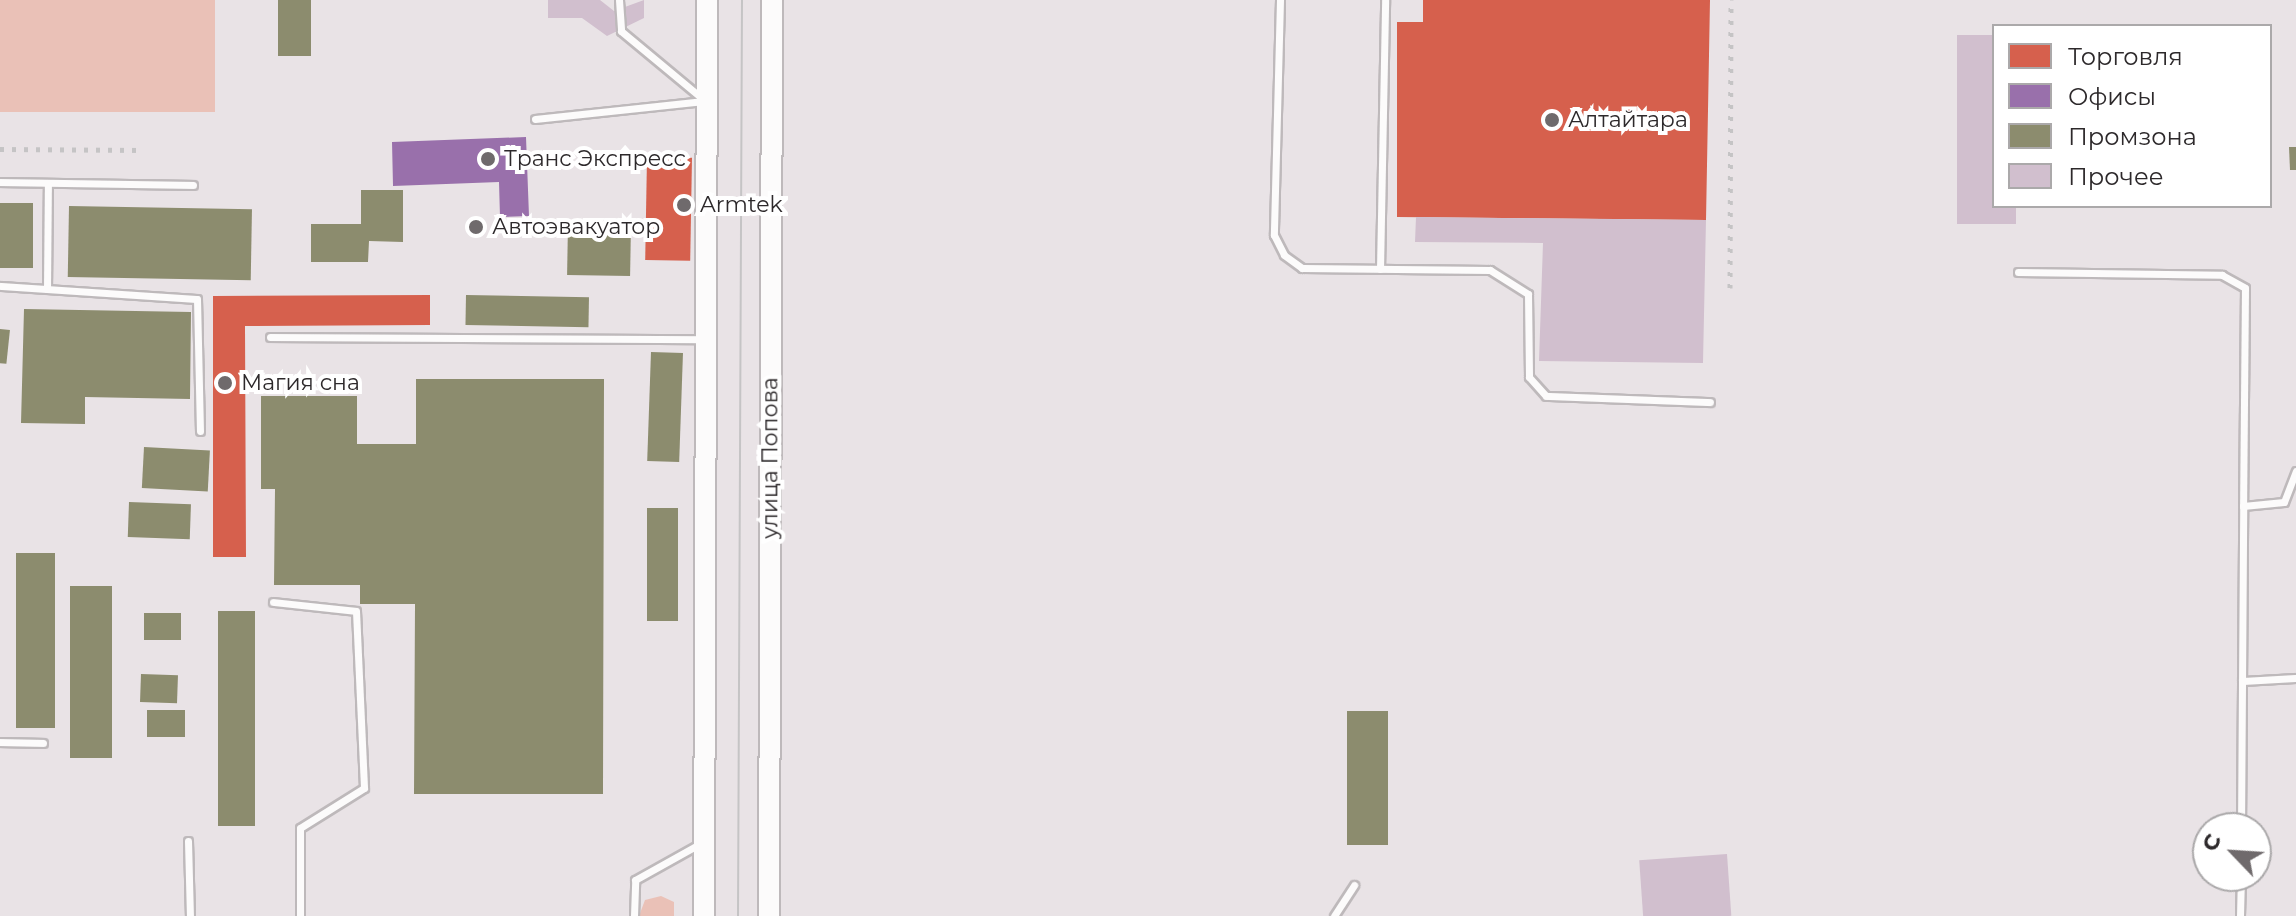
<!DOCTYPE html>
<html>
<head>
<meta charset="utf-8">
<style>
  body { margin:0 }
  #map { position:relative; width:2296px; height:916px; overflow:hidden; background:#e9e3e6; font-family:Montserrat,sans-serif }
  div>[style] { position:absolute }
  .green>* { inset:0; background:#eac1b7; transform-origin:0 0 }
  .shops>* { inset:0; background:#d6604d; transform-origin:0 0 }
  .offices>* { inset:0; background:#9970ab }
  .industry>* { inset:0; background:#8c8c6e; transform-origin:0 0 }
  .building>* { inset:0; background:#d1bfce; transform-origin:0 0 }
  .roads { filter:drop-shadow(2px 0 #beb9bb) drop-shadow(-2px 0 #beb9bb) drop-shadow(0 2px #beb9bb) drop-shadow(0 -2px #beb9bb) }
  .lane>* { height:7px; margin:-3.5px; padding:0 3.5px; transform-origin:3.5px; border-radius:3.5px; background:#fcfbfb }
  .secondary>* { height:20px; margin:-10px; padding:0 10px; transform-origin:10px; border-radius:10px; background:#fcfbfb }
  .tram>* { height:2px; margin:-1px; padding:0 1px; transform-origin:1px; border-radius:1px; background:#c5c4c5 }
  .rail>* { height:5px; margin-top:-2.5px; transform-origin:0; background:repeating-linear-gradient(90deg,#c5c4c5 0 4px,transparent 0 12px) }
  .dots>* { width:22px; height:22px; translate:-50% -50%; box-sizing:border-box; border:4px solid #fff; border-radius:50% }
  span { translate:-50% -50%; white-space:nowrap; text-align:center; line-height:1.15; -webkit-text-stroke:8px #fff; paint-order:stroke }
  .poi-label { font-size:22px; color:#2d292b }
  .left { translate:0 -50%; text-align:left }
  .street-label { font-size:22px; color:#2d292b }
  .legend { position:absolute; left:1992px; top:24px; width:280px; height:184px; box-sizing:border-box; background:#fff; border:2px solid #aba9aa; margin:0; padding:10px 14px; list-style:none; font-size:24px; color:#2d292b }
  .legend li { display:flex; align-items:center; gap:16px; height:40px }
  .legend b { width:40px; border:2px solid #aba9aa }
  .north { position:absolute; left:2192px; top:812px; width:80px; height:80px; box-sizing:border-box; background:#fff; border:2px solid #aba9aa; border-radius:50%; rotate:295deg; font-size:22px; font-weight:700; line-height:32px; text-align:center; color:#2d292b }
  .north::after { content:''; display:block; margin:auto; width:28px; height:36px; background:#6f6a6c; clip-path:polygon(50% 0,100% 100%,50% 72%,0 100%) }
</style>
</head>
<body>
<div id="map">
  <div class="green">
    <i style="left:0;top:0;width:215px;height:112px"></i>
    <i style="clip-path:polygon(661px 896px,674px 902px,674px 916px,639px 916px,645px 900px)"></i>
  </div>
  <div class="shops">
    <i style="clip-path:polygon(1423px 0,1710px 0,1706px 220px,1397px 217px,1397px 22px,1423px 22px)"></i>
    <i style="left:647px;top:157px;width:45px;height:103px;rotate:1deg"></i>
    <i style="clip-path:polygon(430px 295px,430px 325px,245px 326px,246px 557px,213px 557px,213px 296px)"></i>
  </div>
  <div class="offices">
    <i style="clip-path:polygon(526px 137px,529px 216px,500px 217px,499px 182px,393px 186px,392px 142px)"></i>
  </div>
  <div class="industry">
    <i style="left:278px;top:0;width:33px;height:56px"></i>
    <i style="clip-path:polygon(2289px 147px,2296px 147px,2296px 170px,2290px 170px)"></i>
    <i style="clip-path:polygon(361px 190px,403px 190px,403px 242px,369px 241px,368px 262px,311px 262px,311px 224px,361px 224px)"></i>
    <i style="left:0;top:203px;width:33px;height:65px"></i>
    <i style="left:69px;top:206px;width:183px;height:71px;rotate:1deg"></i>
    <i style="left:568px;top:223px;width:63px;height:52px;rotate:1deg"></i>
    <i style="left:466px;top:295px;width:123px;height:30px;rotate:1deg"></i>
    <i style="clip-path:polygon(24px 309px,191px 312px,190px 399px,85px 397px,85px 424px,21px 423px)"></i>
    <i style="left:0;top:329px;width:10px;height:34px;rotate:6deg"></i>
    <i style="left:651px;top:352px;width:32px;height:109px;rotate:2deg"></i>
    <i style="clip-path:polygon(416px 379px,604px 379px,603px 794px,414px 794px,415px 604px,360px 604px,360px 585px,274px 585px,275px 489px,261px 489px,261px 396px,357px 396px,357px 444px,416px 444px)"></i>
    <i style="left:144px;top:447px;width:66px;height:41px;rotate:3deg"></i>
    <i style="left:129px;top:502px;width:62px;height:35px;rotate:2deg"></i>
    <i style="left:647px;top:508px;width:31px;height:113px"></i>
    <i style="left:16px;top:553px;width:39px;height:175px"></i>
    <i style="left:70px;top:586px;width:42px;height:172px"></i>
    <i style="left:218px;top:611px;width:37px;height:215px"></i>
    <i style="left:144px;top:613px;width:37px;height:27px"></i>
    <i style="left:141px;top:674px;width:37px;height:28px;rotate:2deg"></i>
    <i style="left:147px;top:710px;width:38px;height:27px"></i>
    <i style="left:1347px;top:711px;width:41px;height:134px"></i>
  </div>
  <div class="building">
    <i style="clip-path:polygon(548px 0,600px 0,614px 11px,644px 0,644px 18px,607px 36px,582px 18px,548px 18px)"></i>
    <i style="clip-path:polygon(1957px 35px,1994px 35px,1994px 206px,2016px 206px,2016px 224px,1957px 224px)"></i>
    <i style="clip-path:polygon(1416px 217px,1706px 220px,1703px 363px,1539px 361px,1543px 243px,1415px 242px)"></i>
    <i style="left:1727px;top:854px;width:62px;height:88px;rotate:86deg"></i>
  </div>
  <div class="roads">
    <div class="lane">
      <i style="left:619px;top:0;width:31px;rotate:86deg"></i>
      <i style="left:621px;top:31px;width:107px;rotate:39.7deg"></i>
      <i style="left:1280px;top:0;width:235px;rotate:91.5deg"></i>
      <i style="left:1274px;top:235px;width:22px;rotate:63deg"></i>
      <i style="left:1284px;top:255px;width:22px;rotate:36deg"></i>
      <i style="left:1302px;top:268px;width:188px;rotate:0.6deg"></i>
      <i style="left:1490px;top:270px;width:45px;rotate:32.3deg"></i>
      <i style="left:1528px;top:294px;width:83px;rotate:89.3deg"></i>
      <i style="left:1529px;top:377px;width:25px;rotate:48deg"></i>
      <i style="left:1546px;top:396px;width:164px;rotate:2.1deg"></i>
      <i style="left:535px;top:119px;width:170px;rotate:-6.1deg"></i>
      <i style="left:0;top:182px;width:193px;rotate:0.9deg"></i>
      <i style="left:1380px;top:269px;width:269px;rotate:-88.9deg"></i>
      <i style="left:2018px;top:272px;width:204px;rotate:0.8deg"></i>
      <i style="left:2222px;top:275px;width:26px;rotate:29deg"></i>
      <i style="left:2245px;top:288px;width:218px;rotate:90.5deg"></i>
      <i style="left:0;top:286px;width:197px;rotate:3.8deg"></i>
      <i style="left:197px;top:299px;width:132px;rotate:88.7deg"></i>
      <i style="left:47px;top:289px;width:106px;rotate:-89.5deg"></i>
      <i style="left:270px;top:337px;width:433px;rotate:0.3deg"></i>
      <i style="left:273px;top:602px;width:83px;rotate:6.2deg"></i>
      <i style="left:356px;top:611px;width:177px;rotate:87.4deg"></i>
      <i style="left:364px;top:788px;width:75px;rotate:148deg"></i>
      <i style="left:300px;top:828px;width:88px;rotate:90deg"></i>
      <i style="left:2242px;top:681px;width:54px;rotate:-3.2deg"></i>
      <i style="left:0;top:742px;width:43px;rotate:1.3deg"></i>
      <i style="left:2241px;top:828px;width:322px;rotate:-89.6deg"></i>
      <i style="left:2243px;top:506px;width:41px;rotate:-5.6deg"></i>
      <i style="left:2284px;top:502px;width:33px;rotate:-69deg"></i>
      <i style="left:188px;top:841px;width:75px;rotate:88.5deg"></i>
      <i style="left:634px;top:916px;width:36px;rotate:-88deg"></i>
      <i style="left:635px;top:880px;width:78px;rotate:-29.2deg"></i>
      <i style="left:1334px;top:916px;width:37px;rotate:-57deg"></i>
      <i style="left:2240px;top:916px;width:40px;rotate:-88.6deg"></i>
    </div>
    <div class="secondary">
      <i style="left:704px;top:916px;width:916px;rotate:-89.81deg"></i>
      <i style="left:769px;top:916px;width:916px;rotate:-89.81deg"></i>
    </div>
  </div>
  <div class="tram">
    <i style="left:738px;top:916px;width:916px;rotate:-89.75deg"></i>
  </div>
  <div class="rail">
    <i style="left:0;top:149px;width:144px;rotate:0.4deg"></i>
    <i style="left:1730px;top:288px;width:288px;rotate:-89.8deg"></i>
  </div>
  <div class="dots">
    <i style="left:1552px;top:120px;background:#6f6a6c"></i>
    <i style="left:488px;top:159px;background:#6f6a6c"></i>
    <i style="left:684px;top:205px;background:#6f6a6c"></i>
    <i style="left:476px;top:227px;background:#6f6a6c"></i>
    <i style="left:225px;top:383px;background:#6f6a6c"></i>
  </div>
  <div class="poi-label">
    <span class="left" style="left:1568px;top:120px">Алтайтара</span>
    <span class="left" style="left:504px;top:159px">Транс Экспресс</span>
    <span class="left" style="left:700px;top:205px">Armtek</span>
    <span class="left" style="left:492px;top:227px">Автоэвакуатор</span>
    <span class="left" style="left:241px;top:383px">Магия сна</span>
  </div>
  <div class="street-label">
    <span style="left:770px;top:458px;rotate:-90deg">улица Попова</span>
  </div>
  <ul class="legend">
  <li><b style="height:22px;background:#d6604d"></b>Торговля</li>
  <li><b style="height:22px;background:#9970ab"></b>Офисы</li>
  <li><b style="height:22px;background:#8c8c6e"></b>Промзона</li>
  <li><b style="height:22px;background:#d1bfce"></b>Прочее</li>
  </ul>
  <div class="north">С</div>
</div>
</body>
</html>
